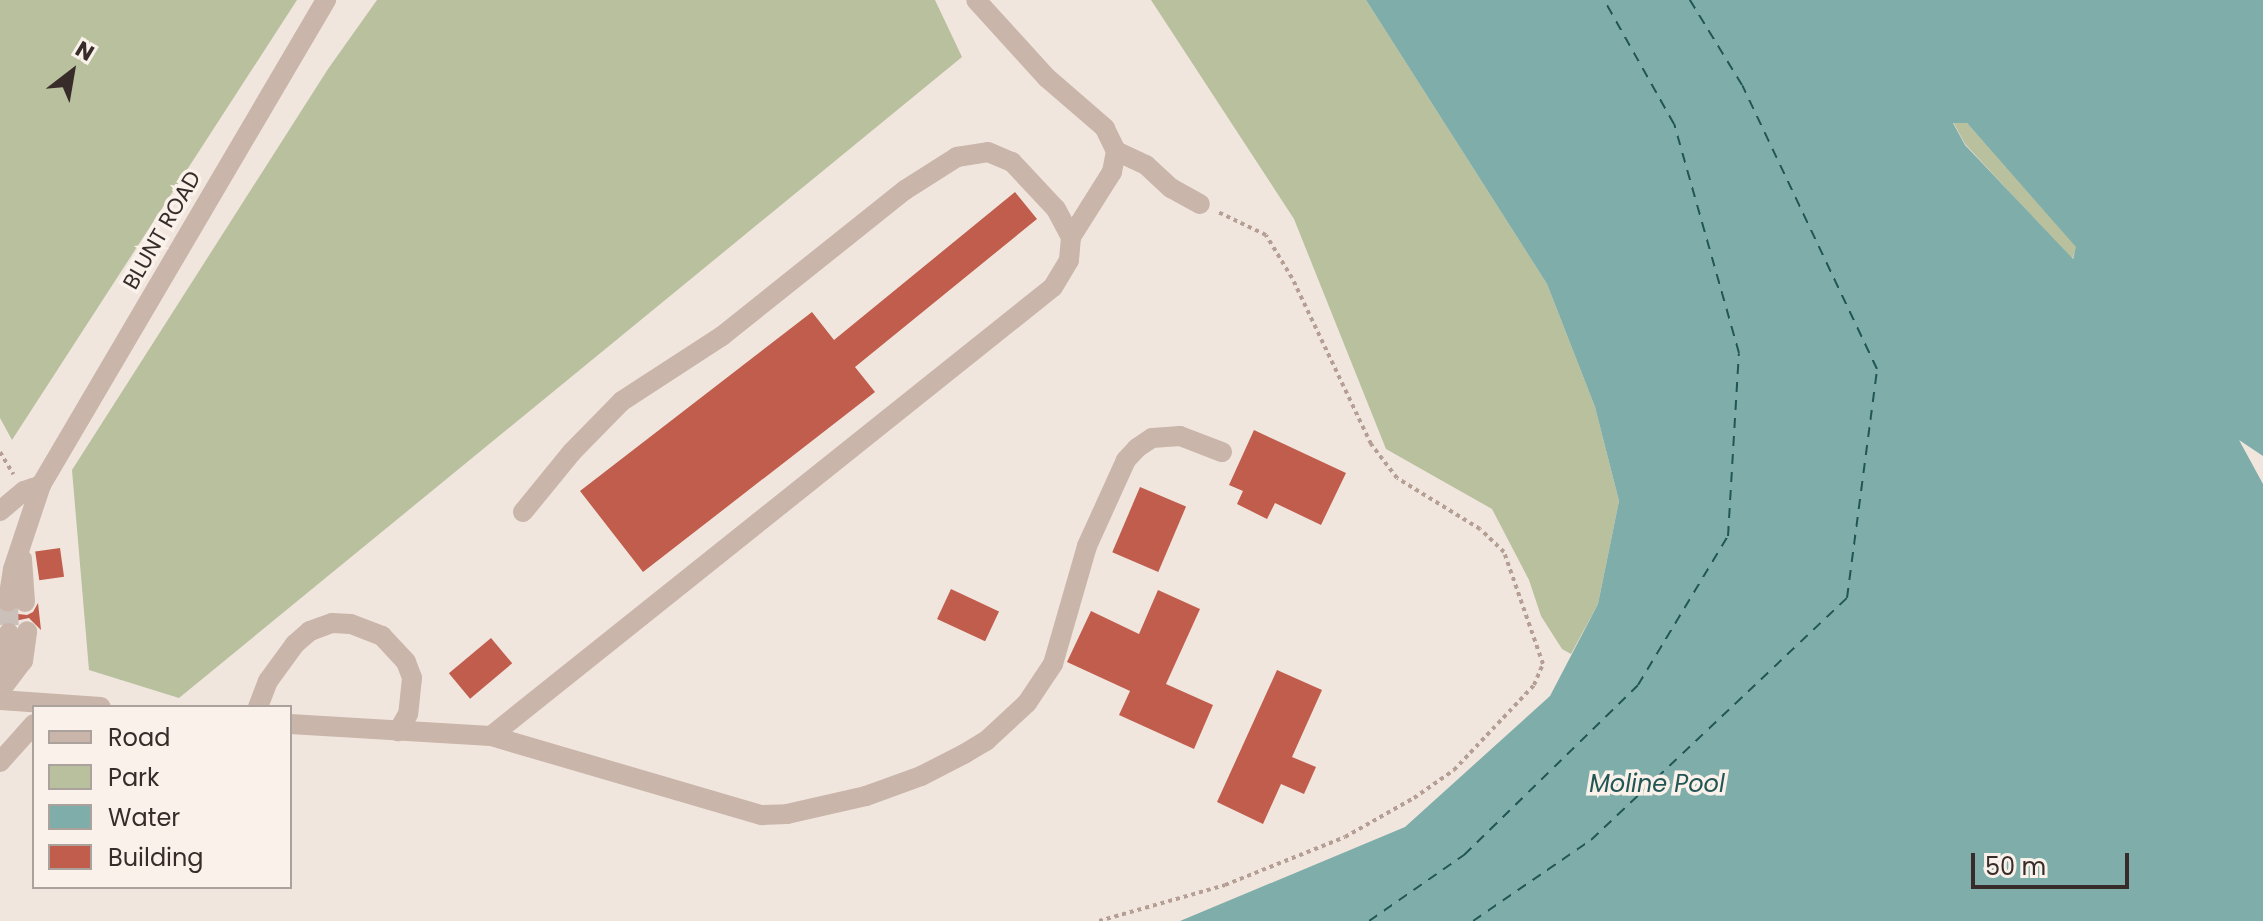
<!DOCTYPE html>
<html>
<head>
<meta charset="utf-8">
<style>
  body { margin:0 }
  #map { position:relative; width:2263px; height:921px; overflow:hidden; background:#f1e6de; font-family:Poppins,sans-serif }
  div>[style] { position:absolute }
  .green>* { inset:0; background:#b8c09e }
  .water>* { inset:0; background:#7eadaa }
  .ferry>* { height:2px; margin-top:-1px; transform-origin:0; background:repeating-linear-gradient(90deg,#215655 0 10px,transparent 0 18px) }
  .building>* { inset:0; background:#c05d4d; transform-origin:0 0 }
  .minor-tunnel>* { height:20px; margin-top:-10px; transform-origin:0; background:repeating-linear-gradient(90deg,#ccc1ba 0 20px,transparent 0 30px) }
  .path>* { height:4px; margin-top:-2px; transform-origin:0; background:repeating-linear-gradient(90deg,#b59f94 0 4px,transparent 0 8px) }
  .minor>* { height:20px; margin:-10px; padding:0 10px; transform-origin:10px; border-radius:10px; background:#c9b5aa }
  span { translate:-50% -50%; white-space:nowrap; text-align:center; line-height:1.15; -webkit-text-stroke:7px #f9f1ea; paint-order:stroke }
  .street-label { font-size:22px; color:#372c29 }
  .water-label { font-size:24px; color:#215655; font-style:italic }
  .legend { position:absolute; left:32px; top:705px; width:260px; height:184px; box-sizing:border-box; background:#f9f1ea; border:2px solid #aba29d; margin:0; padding:10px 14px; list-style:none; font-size:24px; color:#372c29 }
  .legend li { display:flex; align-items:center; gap:16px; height:40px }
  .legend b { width:40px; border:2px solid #aba29d }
  .north { position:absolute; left:32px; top:32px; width:80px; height:80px; -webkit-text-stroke:6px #f9f1ea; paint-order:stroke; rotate:31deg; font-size:22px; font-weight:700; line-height:32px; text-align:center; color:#372c29 }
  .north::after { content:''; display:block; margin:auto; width:28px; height:36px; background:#372c29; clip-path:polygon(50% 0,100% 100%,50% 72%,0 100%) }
  .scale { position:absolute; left:1971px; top:853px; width:158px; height:36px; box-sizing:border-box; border:4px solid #372c29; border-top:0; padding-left:10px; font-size:24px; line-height:28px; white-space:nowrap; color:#372c29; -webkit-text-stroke:6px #f9f1ea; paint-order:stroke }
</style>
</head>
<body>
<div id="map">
  <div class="green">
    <i style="clip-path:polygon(0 0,297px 0,12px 440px,0 418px)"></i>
    <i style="clip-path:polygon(377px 0,935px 0,962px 57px,179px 698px,89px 670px,72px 470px,328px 69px)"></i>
    <i style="clip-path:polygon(1151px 0,1366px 0,1547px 284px,1595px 407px,1619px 501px,1598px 604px,1571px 654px,1562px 649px,1541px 616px,1529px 580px,1492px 509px,1386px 449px,1294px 219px)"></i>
    <i style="clip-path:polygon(1953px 122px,1967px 123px,2077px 247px,2072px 259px,1965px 144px)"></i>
  </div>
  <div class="water">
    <i style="clip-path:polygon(evenodd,1366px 0,2263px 0,2263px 456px,2239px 440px,2263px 484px,2263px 921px,1180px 921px,1405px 827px,1550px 696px,1598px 604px,1619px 501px,1595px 407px,1547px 284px,1366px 0,1953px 123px,1967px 123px,2076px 247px,2073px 259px,1965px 145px,1953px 123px)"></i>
  </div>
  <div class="ferry">
    <i style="left:1369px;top:921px;width:116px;rotate:-34.8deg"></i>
    <i style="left:1464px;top:855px;width:243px;rotate:-44.3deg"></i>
    <i style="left:1638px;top:685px;width:174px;rotate:-58.9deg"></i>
    <i style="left:1728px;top:536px;width:183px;rotate:-86.6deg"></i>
    <i style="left:1739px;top:353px;width:238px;rotate:-105.8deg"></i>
    <i style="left:1674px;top:124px;width:142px;rotate:-119.4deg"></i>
    <i style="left:1473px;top:921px;width:143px;rotate:-34.5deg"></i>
    <i style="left:1591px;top:840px;width:352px;rotate:-43.4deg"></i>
    <i style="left:1847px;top:598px;width:231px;rotate:-82.5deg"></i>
    <i style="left:1877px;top:369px;width:314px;rotate:-115.4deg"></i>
    <i style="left:1742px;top:85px;width:100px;rotate:-121.5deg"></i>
  </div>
  <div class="building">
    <i style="clip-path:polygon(1015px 192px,1037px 219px,855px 367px,875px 392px,643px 572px,580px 491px,812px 312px,834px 340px)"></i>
    <i style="clip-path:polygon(1254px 430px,1346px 473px,1321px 525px,1275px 503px,1267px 519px,1237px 504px,1243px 491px,1229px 485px)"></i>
    <i style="left:1140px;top:487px;width:50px;height:71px;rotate:23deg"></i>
    <i style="left:60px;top:548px;width:29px;height:25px;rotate:82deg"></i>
    <i style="left:951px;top:589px;width:53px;height:33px;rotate:25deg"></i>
    <i style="clip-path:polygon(1158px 590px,1200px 609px,1166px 684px,1213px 705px,1194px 749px,1119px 715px,1130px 691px,1067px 662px,1091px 611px,1139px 634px)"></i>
    <i style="clip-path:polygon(38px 603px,41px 630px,29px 618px,0 624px,0 612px,27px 615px,33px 612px)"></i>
    <i style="left:491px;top:638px;width:33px;height:55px;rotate:50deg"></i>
    <i style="clip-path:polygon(1277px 670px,1322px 690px,1292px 757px,1316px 767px,1304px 794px,1281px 784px,1263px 824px,1217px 802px)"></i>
  </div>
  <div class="minor-tunnel">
    <i style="left:8px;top:605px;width:28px;rotate:88deg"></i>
  </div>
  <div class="path">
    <i style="left:0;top:452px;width:26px;rotate:59deg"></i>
    <i style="left:1099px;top:921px;width:131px;rotate:-15.9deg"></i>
    <i style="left:1225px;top:885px;width:129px;rotate:-21.8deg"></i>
    <i style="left:1345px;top:837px;width:79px;rotate:-29.5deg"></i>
    <i style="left:1414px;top:798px;width:49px;rotate:-35deg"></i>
    <i style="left:1454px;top:770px;width:117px;rotate:-46.7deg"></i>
    <i style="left:1534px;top:685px;width:23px;rotate:-67deg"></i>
    <i style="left:1543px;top:664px;width:119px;rotate:-109.2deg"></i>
    <i style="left:1504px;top:552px;width:33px;rotate:-136deg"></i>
    <i style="left:1480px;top:529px;width:97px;rotate:-148.4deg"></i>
    <i style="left:1397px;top:478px;width:43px;rotate:-127.4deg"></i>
    <i style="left:1371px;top:444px;width:184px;rotate:-115.4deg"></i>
    <i style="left:1292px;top:278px;width:50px;rotate:-121.2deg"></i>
    <i style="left:1266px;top:235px;width:55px;rotate:-154.4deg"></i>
  </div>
  <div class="minor">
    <i style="left:1116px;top:151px;width:33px;rotate:25deg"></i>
    <i style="left:1146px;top:165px;width:34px;rotate:43deg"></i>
    <i style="left:1171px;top:188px;width:33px;rotate:29deg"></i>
    <i style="left:41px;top:485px;width:563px;rotate:-59.56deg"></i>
    <i style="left:0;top:511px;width:31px;rotate:-40deg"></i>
    <i style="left:24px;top:491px;width:18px;rotate:-19deg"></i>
    <i style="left:41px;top:485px;width:89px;rotate:108.4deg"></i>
    <i style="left:13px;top:569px;width:33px;rotate:99deg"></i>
    <i style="left:523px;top:512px;width:77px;rotate:-50.8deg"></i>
    <i style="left:572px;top:452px;width:71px;rotate:-45.6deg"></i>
    <i style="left:622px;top:401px;width:119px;rotate:-33deg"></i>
    <i style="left:722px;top:336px;width:234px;rotate:-38.6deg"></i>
    <i style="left:905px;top:190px;width:62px;rotate:-32.4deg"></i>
    <i style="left:957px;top:157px;width:31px;rotate:-9deg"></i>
    <i style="left:988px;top:152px;width:26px;rotate:23deg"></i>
    <i style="left:1012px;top:162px;width:64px;rotate:46.9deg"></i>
    <i style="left:1056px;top:209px;width:32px;rotate:62deg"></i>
    <i style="left:22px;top:559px;width:43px;rotate:86deg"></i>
    <i style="left:0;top:671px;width:39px;rotate:-77deg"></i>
    <i style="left:0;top:691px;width:38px;rotate:-53deg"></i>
    <i style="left:23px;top:661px;width:30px;rotate:-82deg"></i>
    <i style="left:0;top:700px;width:101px;rotate:4deg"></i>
    <i style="left:258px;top:707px;width:28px;rotate:-69deg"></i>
    <i style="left:268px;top:681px;width:46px;rotate:-53.9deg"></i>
    <i style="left:295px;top:644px;width:20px;rotate:-41deg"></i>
    <i style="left:310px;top:631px;width:23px;rotate:-20deg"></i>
    <i style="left:332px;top:623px;width:19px;rotate:3deg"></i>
    <i style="left:351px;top:624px;width:33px;rotate:21deg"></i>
    <i style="left:382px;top:636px;width:35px;rotate:47deg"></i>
    <i style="left:406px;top:662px;width:17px;rotate:69deg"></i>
    <i style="left:412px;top:678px;width:36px;rotate:96deg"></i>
    <i style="left:408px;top:714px;width:20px;rotate:120deg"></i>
    <i style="left:290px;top:724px;width:201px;rotate:3.4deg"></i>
    <i style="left:491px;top:736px;width:282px;rotate:16.3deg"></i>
    <i style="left:762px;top:815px;width:25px;rotate:-2deg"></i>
    <i style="left:787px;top:814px;width:81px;rotate:-12.8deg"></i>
    <i style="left:866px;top:796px;width:59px;rotate:-20deg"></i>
    <i style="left:921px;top:776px;width:48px;rotate:-27.1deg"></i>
    <i style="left:964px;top:754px;width:26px;rotate:-31deg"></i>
    <i style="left:986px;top:741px;width:56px;rotate:-42.8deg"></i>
    <i style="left:1027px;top:703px;width:47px;rotate:-56.3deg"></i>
    <i style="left:1053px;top:664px;width:123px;rotate:-73.9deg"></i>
    <i style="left:1087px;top:546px;width:94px;rotate:-65.6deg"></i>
    <i style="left:1126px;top:460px;width:16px;rotate:-47deg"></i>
    <i style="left:1137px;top:448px;width:18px;rotate:-34deg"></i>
    <i style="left:1152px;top:438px;width:28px;rotate:-4deg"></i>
    <i style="left:1180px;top:436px;width:45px;rotate:20.9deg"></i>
    <i style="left:491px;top:736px;width:719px;rotate:-38.62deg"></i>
    <i style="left:1053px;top:287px;width:31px;rotate:-59deg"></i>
    <i style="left:1069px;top:260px;width:23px;rotate:-85deg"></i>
    <i style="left:1071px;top:237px;width:77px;rotate:-57.8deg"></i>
    <i style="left:1112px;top:172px;width:21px;rotate:-79deg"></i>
    <i style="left:1116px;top:151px;width:25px;rotate:-116deg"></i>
    <i style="left:1105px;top:128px;width:77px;rotate:-139.2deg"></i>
    <i style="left:1047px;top:78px;width:105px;rotate:-132.3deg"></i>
    <i style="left:0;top:762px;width:51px;rotate:-48.2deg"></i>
  </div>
  <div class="street-label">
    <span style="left:162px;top:230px;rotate:-60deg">BLUNT ROAD</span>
  </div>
  <div class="water-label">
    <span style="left:1657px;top:784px">Moline Pool</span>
  </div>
  <ul class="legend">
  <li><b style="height:10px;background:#c9b5aa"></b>Road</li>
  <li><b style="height:22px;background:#b8c09e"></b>Park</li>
  <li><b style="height:22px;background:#7eadaa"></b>Water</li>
  <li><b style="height:22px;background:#c05d4d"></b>Building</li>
  </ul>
  <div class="north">N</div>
  <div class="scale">50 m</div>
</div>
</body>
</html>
